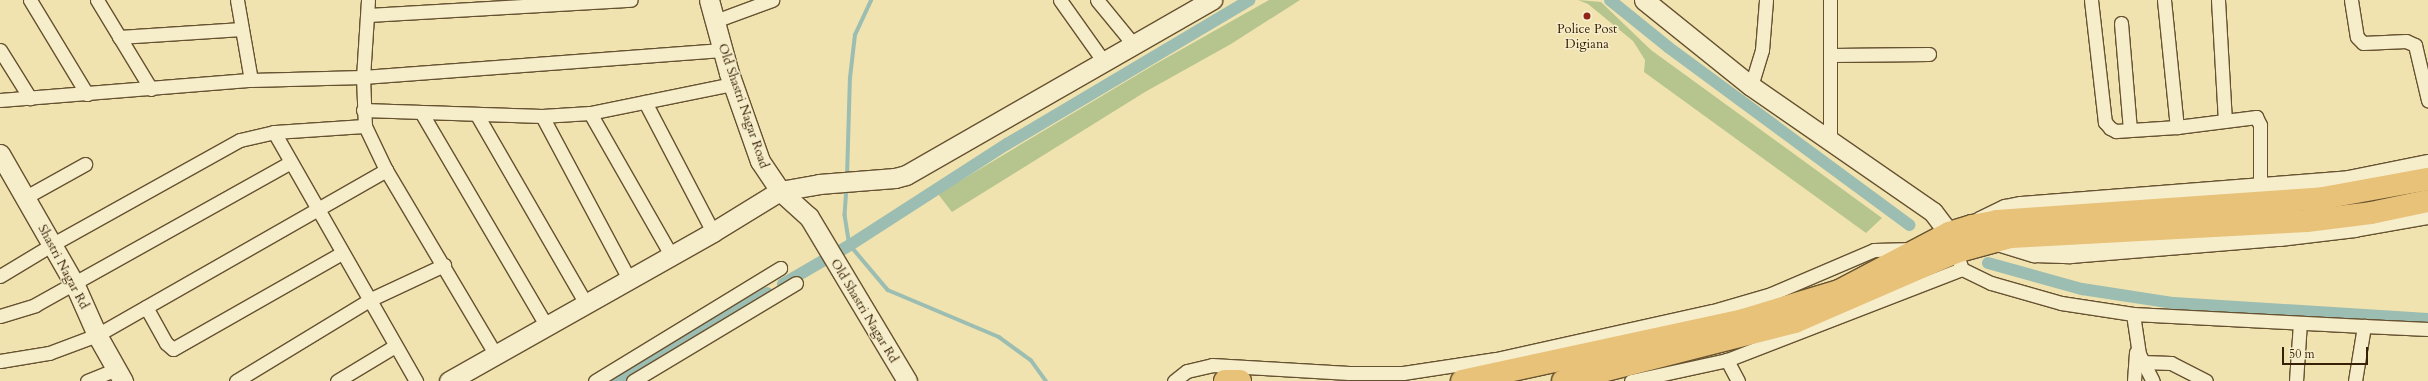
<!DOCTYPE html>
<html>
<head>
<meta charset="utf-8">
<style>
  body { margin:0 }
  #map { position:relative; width:2428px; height:381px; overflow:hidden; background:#f1e3af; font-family:Cardo,serif }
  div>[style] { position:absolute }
  .green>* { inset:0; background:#b6c58e }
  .stream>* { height:3.5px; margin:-1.75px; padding:0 1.75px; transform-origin:1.75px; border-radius:1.75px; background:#9cbdb2 }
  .canal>* { height:12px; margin:-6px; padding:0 6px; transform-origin:6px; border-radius:6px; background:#9cbdb2 }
  .roads { filter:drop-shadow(1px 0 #665230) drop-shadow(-1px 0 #665230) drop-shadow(0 1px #665230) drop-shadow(0 -1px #665230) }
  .street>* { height:13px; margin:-6.5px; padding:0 6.5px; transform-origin:6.5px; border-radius:6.5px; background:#f6edcb }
  .secondary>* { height:19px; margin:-9.5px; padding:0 9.5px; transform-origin:9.5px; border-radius:9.5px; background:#f6edcb }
  .highway>* { height:22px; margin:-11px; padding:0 11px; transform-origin:11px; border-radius:11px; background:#e8c278 }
  .dots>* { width:11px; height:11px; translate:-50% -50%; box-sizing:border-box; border:2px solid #f6edcb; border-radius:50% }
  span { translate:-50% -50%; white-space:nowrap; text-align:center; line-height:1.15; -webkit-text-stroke:3px #f6edcb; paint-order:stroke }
  .poi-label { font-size:13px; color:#372106 }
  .street-label { font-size:13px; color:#372106 }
  .scale { position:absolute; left:2282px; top:347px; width:86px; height:18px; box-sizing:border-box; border:2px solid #372106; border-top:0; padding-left:5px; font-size:12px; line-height:14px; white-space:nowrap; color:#372106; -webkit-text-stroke:3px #f6edcb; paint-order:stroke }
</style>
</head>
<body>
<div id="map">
  <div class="green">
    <i style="clip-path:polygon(1269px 0,1300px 0,1231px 44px,1145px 92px,952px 212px,938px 194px,1152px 66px)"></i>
    <i style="clip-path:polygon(1578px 0,1601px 2px,1651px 50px,1882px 218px,1866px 233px,1644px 72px,1645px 60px,1633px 41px,1588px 4px)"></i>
  </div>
  <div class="stream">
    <i style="left:847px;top:177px;width:99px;rotate:-88.3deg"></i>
    <i style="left:850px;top:78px;width:43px;rotate:-83.4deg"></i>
    <i style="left:855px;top:35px;width:38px;rotate:-65deg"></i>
    <i style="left:847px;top:187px;width:28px;rotate:94deg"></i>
    <i style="left:845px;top:215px;width:30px;rotate:81deg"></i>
    <i style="left:850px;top:245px;width:59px;rotate:49.8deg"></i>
    <i style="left:888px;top:290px;width:121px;rotate:22.9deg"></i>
    <i style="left:999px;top:337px;width:39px;rotate:36deg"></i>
    <i style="left:1031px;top:360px;width:26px;rotate:54deg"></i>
  </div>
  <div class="canal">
    <i style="left:1610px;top:0;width:75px;rotate:39deg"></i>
    <i style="left:1668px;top:47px;width:300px;rotate:36.4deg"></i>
    <i style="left:1988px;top:263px;width:98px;rotate:15.5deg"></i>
    <i style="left:2082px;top:289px;width:93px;rotate:8.7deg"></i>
    <i style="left:2174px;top:303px;width:255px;rotate:3.6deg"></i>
    <i style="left:783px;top:284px;width:78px;rotate:-30.2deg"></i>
    <i style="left:850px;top:245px;width:187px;rotate:-32.8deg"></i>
    <i style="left:1007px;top:144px;width:282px;rotate:-30.7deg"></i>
    <i style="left:616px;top:381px;width:175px;rotate:-30.2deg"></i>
  </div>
  <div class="roads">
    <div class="street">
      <i style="left:30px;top:0;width:110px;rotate:58.8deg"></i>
      <i style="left:97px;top:0;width:104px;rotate:58.8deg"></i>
      <i style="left:237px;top:0;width:81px;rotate:80.1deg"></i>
      <i style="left:368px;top:0;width:77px;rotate:93.7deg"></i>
      <i style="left:363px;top:77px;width:49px;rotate:87.7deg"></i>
      <i style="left:365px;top:126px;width:49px;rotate:64.5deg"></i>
      <i style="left:386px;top:170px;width:215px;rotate:59.3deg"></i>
      <i style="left:1060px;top:0;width:76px;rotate:54.6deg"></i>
      <i style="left:1097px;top:0;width:58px;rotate:50.6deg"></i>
      <i style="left:2091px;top:0;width:123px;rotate:83.5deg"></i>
      <i style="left:2105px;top:122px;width:8px;rotate:50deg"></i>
      <i style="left:2110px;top:128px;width:7px;rotate:27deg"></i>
      <i style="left:2116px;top:131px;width:61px;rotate:-3.8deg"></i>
      <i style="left:2177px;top:127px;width:80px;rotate:-7.2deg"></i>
      <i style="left:2256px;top:117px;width:9px;rotate:63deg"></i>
      <i style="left:2260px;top:125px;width:63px;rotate:90deg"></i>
      <i style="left:2164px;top:0;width:128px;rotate:84.2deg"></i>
      <i style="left:2218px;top:0;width:121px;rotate:86.7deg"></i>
      <i style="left:2351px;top:0;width:37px;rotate:81deg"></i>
      <i style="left:2357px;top:37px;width:8px;rotate:45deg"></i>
      <i style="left:2363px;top:43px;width:43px;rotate:-2.7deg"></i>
      <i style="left:2406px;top:41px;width:10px;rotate:24deg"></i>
      <i style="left:2415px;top:45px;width:57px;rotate:76.7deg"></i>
      <i style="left:368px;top:15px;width:263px;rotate:-3.3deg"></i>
      <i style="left:715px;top:21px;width:61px;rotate:-20.2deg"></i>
      <i style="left:2121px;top:23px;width:107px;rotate:85.2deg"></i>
      <i style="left:119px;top:37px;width:123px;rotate:-3.7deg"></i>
      <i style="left:0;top:50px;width:57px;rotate:58deg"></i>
      <i style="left:1832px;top:55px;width:97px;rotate:-0.6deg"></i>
      <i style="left:1751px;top:86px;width:38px;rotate:-73deg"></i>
      <i style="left:1762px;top:50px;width:50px;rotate:-85.4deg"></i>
      <i style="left:0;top:100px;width:252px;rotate:-4.6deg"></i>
      <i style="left:251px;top:80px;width:112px;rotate:-1.5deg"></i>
      <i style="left:363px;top:77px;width:360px;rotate:-4.3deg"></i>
      <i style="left:645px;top:102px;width:147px;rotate:62.4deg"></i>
      <i style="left:363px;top:110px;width:179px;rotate:1.9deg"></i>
      <i style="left:542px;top:116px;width:48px;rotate:-3.6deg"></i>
      <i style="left:590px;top:113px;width:146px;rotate:-11.5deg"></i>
      <i style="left:421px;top:112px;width:249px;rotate:59.6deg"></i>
      <i style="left:590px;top:113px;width:163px;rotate:60.3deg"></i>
      <i style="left:477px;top:115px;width:218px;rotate:60deg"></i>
      <i style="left:542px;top:116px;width:185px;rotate:61.9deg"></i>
      <i style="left:274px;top:132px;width:287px;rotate:60.3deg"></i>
      <i style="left:1830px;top:141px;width:141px;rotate:-90deg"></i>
      <i style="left:24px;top:198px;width:70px;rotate:-29.1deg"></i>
      <i style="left:1956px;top:252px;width:18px;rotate:71deg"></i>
      <i style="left:1962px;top:269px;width:32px;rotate:26deg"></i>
      <i style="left:1991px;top:283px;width:73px;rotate:15.9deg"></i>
      <i style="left:2061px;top:303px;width:73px;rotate:8.7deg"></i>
      <i style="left:2133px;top:314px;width:231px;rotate:3deg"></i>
      <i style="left:0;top:276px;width:62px;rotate:-31.1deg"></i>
      <i style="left:53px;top:244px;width:214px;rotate:-29.1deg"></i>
      <i style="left:240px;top:140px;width:35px;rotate:-13deg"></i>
      <i style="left:274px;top:132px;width:91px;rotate:-3.8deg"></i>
      <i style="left:146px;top:307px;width:41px;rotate:60.9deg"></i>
      <i style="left:166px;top:343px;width:9px;rotate:41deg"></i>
      <i style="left:173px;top:349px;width:194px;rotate:-29.6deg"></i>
      <i style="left:2133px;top:314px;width:40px;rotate:81.5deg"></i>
      <i style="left:2139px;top:354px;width:30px;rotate:63deg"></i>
      <i style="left:0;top:316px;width:37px;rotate:-17deg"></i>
      <i style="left:35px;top:305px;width:293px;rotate:-29.2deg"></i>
      <i style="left:0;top:361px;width:50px;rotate:-9.3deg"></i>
      <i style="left:49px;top:353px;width:51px;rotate:-20.6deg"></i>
      <i style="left:97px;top:335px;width:333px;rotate:-29.7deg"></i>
      <i style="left:2142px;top:362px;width:29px;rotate:2deg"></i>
      <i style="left:2171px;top:363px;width:39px;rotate:27deg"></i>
      <i style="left:87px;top:381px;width:32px;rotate:-22deg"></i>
      <i style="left:236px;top:381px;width:156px;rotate:-31.3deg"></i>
      <i style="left:369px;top:300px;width:83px;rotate:-25deg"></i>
      <i style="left:337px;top:381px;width:68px;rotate:-31.1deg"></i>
      <i style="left:595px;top:381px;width:217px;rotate:-31.4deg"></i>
      <i style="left:633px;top:381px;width:190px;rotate:-31deg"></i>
      <i style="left:1174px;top:381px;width:16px;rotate:-38deg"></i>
      <i style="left:1187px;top:371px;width:26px;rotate:-13deg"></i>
      <i style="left:1212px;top:365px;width:137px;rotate:3.3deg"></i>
      <i style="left:1349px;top:373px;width:54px"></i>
      <i style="left:1403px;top:373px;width:94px;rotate:-8.6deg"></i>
      <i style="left:1496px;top:359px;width:222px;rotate:-12.5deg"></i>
      <i style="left:1713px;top:311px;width:60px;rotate:-16.3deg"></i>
      <i style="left:1771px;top:294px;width:112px;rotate:-23.1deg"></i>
      <i style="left:1874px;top:250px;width:40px;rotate:-1.4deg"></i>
      <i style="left:1631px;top:381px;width:98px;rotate:-12.3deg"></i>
      <i style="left:1738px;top:381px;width:24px;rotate:-118deg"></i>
      <i style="left:1727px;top:360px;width:252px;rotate:-21.2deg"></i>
      <i style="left:2134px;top:381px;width:29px;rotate:-86deg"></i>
      <i style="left:2296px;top:381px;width:58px;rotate:-86.1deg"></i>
      <i style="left:2355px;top:381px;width:56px;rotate:-80.7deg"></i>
      <i style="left:2364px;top:326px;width:64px;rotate:2.7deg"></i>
    </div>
    <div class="secondary">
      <i style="left:709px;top:0;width:76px;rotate:74.7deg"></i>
      <i style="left:729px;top:73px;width:93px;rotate:70.6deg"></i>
      <i style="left:760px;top:161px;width:36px;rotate:56deg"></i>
      <i style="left:780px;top:191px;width:39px;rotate:42deg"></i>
      <i style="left:809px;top:217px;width:191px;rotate:59.1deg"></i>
      <i style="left:1644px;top:0;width:137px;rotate:38.8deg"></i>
      <i style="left:1751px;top:86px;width:221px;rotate:34.7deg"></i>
      <i style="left:1933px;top:212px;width:26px;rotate:53deg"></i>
      <i style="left:1949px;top:233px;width:15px;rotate:70deg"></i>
      <i style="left:0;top:154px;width:149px;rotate:60.2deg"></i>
      <i style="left:74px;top:283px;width:57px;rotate:66.1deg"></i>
      <i style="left:97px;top:335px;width:53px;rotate:60.5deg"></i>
      <i style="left:1980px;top:221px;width:28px;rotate:-26deg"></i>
      <i style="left:2005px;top:209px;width:16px;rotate:-11deg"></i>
      <i style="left:2021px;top:206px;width:328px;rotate:-4.5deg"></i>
      <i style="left:2348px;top:180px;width:82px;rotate:-11.3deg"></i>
      <i style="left:1997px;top:241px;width:39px;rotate:17deg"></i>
      <i style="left:2034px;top:252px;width:36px;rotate:2deg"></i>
      <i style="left:2070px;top:253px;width:210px;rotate:-4.7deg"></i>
      <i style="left:2279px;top:236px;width:76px;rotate:-6.8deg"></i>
      <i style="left:2354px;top:227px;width:75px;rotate:-10deg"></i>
      <i style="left:449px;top:381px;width:303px;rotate:-29.4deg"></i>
      <i style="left:713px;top:232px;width:79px;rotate:-31.5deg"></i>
      <i style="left:780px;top:191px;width:40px;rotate:-10deg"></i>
      <i style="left:819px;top:184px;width:76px;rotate:-4.5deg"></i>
      <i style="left:895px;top:178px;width:11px;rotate:-15deg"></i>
      <i style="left:906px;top:175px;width:353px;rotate:-29.8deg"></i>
    </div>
    <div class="highway">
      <i style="left:1225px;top:381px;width:15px"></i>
      <i style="left:1462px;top:381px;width:288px;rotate:-12.2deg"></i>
      <i style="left:1743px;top:320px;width:100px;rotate:-16.8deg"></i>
      <i style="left:1839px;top:291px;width:124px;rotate:-27.8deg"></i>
      <i style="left:1949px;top:233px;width:24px;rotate:-17deg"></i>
      <i style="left:1972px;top:226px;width:25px;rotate:-11deg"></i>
      <i style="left:1997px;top:221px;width:327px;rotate:-4deg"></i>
      <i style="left:2323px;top:198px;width:107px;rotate:-10.3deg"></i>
      <i style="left:1563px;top:381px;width:239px;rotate:-14.3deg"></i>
      <i style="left:1795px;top:322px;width:176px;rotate:-23.5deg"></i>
      <i style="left:1956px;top:252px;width:57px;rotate:-15.3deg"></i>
      <i style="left:2011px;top:237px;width:296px;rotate:-3.1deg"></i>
      <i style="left:2307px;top:221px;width:64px;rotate:-7.1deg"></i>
      <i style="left:2371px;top:213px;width:58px;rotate:-11.9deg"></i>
    </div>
  </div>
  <div class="dots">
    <i style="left:1587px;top:16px;background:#8f2418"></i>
  </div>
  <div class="poi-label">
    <span style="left:1587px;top:37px">Police Post<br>Digiana</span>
  </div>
  <div class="street-label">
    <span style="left:743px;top:106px;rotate:71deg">Old Shastri Nagar Road</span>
    <span style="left:63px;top:267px;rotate:62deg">Shastri Nagar Rd</span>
    <span style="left:864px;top:311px;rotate:59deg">Old Shastri Nagar Rd</span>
  </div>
  <div class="scale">50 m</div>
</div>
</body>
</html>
